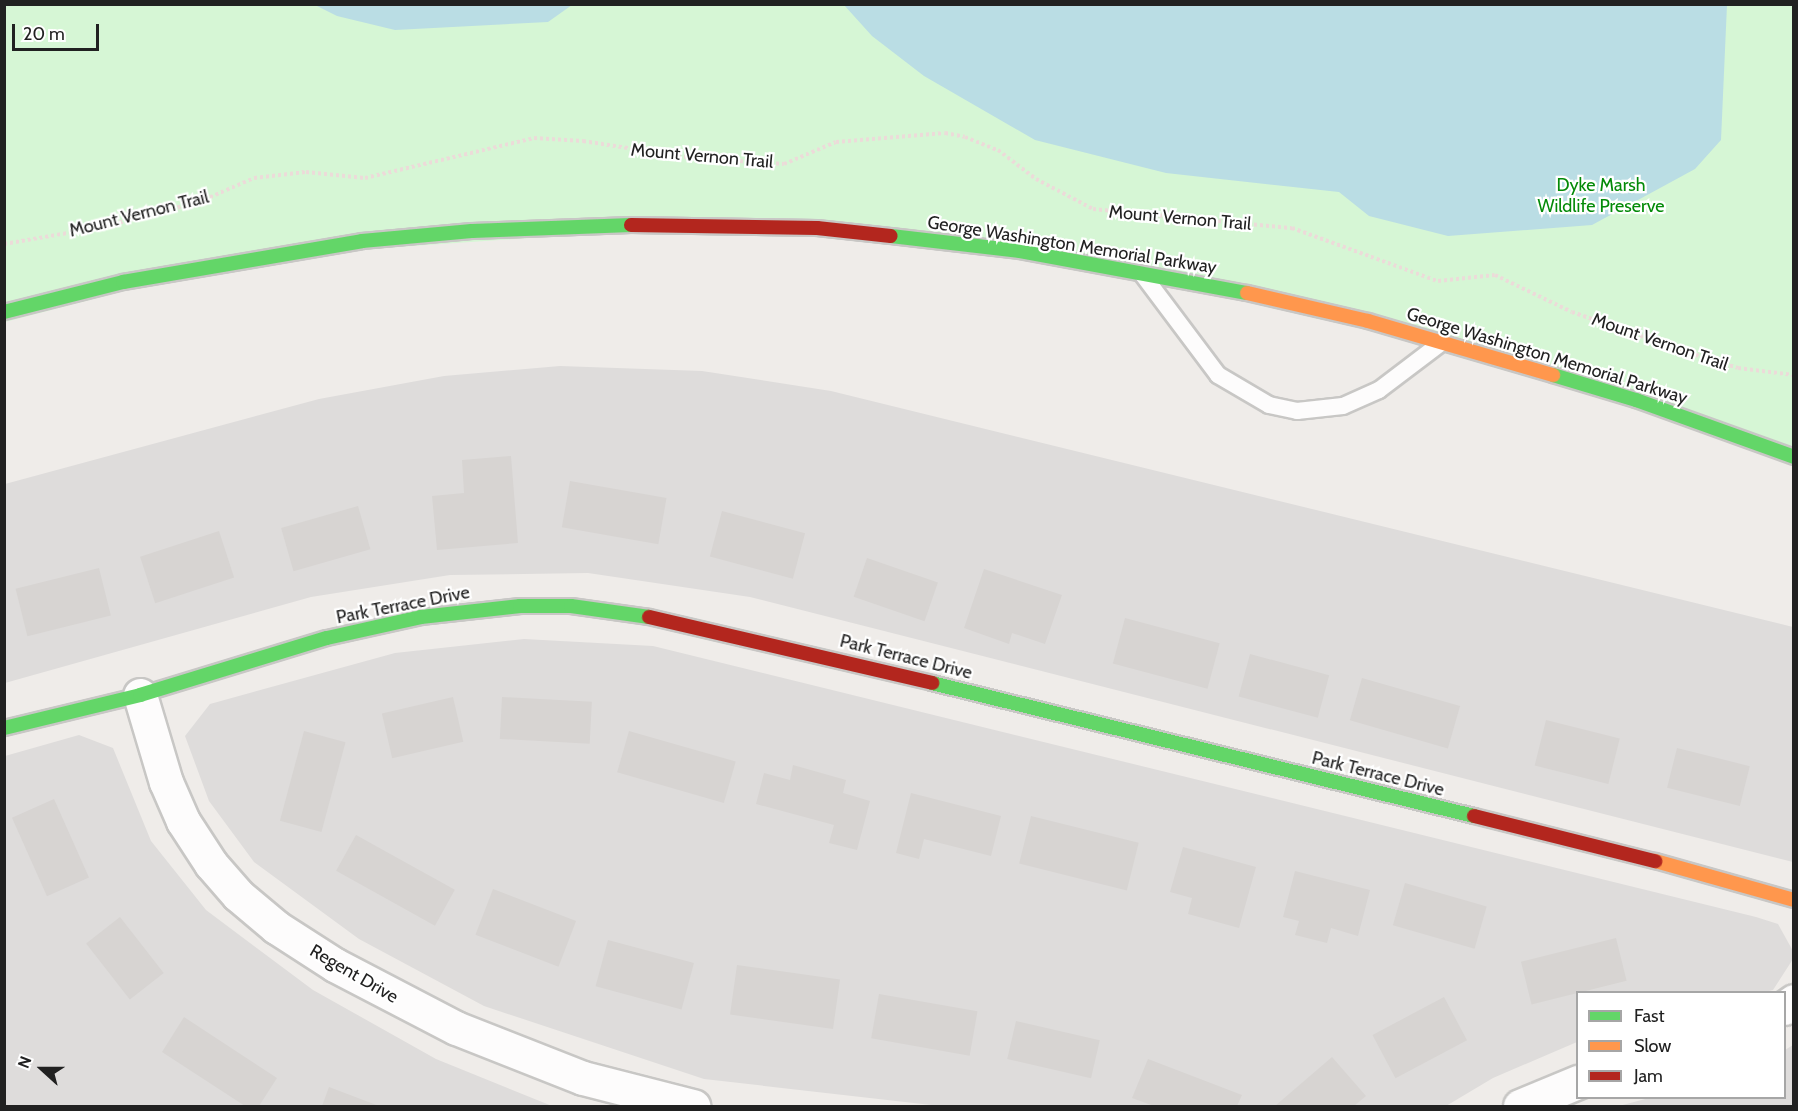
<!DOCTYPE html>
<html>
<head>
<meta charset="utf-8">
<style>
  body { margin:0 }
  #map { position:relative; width:1798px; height:1111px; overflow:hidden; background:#efece9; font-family:Cabin,sans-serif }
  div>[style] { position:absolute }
  .residential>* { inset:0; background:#dedcdb }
  .park>* { inset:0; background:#d6f6d5 }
  .water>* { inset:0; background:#badde4 }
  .building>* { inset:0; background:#d7d4d2; transform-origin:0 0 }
  .path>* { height:4px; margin-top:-2px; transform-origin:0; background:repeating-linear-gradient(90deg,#ecdbd9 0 3px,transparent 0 6px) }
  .roads { filter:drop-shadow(2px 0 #c8c7c5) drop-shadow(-2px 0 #c8c7c5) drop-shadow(0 2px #c8c7c5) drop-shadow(0 -2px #c8c7c5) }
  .lane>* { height:16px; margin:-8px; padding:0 8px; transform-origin:8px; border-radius:8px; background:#fdfcfc }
  .street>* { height:33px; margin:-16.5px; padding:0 16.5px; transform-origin:16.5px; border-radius:16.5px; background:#fdfcfc }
  .fast>* { height:14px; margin:-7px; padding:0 7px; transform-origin:7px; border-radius:7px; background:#63d668 }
  .slow>* { height:14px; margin:-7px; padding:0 7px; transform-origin:7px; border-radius:7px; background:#ff974d }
  .jam>* { height:14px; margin:-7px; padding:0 7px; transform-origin:7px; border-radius:7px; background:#b3261e }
  span { translate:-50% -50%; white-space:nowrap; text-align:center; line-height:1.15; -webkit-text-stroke:4.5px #fff; paint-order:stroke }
  .street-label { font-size:18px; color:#212121 }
  .park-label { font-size:18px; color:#038a08 }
  .frame { position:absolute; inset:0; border:6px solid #212121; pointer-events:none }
  .legend { position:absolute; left:1576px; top:991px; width:210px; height:108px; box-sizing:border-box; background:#fff; border:2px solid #a6a6a6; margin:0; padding:8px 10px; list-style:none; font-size:18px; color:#212121 }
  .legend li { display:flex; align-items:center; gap:12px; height:30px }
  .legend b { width:30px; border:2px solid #a6a6a6 }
  .north { position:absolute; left:12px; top:1039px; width:60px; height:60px; -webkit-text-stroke:4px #fff; paint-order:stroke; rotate:291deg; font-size:16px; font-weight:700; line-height:24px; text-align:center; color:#212121 }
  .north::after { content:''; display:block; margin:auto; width:21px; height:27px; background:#212121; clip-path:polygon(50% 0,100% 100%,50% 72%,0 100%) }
  .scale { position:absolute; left:12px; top:24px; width:87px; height:27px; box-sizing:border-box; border:3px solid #212121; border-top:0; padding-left:8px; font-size:18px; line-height:21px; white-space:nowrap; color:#212121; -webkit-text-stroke:4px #fff; paint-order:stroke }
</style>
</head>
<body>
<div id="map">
  <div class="residential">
    <i style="clip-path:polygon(560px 366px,702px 371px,831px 391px,1793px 627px,1793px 862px,750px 597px,588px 573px,450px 575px,311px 597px,5px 683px,5px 484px,319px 399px,444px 376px)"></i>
    <i style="clip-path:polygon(524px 639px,653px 646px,1756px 917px,1778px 924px,1793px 951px,1793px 959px,1773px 990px,1765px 992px,1578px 992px,1577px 1042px,1493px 1078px,1446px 1106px,940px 1106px,704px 1079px,484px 1006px,359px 939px,254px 862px,209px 801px,185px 736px,210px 704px,395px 653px)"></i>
    <i style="clip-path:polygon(79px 735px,113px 748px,151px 841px,206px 910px,313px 990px,436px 1059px,552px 1106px,5px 1106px,5px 756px)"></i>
    <i style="clip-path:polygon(1793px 1045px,1793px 1106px,1619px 1106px,1649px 1098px,1784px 1098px,1785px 1050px)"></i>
  </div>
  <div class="park">
    <i style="clip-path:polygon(5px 5px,1793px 5px,1793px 464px,1441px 343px,1141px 272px,717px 225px,255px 257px,5px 322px)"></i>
  </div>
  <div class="water">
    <i style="clip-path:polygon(315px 5px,572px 4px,572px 5px,548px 22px,395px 30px,337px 16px)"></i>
    <i style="clip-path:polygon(844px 5px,1727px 5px,1721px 140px,1695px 169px,1592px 225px,1448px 236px,1369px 216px,1339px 192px,1166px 173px,1035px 140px,924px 76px,872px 36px)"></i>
  </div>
  <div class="building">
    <i style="clip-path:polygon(511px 456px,518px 543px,437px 550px,432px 496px,464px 493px,462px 460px)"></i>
    <i style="left:570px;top:481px;width:98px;height:47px;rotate:10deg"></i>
    <i style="left:358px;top:506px;width:45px;height:80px;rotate:74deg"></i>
    <i style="left:722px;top:511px;width:86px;height:47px;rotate:15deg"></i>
    <i style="left:219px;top:531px;width:49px;height:83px;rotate:72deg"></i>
    <i style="left:867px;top:558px;width:75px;height:41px;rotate:19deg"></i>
    <i style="left:99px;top:568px;width:49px;height:86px;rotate:76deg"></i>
    <i style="clip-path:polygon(984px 569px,1062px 595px,1045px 644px,1012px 633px,1009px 644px,964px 628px)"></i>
    <i style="left:1125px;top:618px;width:98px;height:47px;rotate:15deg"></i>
    <i style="left:1250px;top:654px;width:82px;height:44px;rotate:15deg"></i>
    <i style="left:1362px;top:678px;width:102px;height:44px;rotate:16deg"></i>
    <i style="left:453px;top:697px;width:46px;height:73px;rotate:77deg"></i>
    <i style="left:502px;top:697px;width:90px;height:42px;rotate:3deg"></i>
    <i style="left:1546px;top:720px;width:76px;height:47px;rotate:14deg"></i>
    <i style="left:304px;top:731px;width:43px;height:93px;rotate:15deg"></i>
    <i style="left:629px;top:731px;width:111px;height:43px;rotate:16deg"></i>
    <i style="left:1677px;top:748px;width:75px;height:41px;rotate:14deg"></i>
    <i style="clip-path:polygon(793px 765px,846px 780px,843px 793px,870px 801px,857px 850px,829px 843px,834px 825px,756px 804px,764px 773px,790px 780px)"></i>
    <i style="clip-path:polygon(911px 793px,1001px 816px,991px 856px,924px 839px,919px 859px,896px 853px)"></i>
    <i style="left:54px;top:799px;width:86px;height:46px;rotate:66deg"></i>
    <i style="left:1031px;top:816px;width:111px;height:49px;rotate:14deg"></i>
    <i style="left:356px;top:835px;width:113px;height:41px;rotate:29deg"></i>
    <i style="clip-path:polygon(1183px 847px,1256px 867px,1239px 928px,1188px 914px,1192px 898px,1170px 892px)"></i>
    <i style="clip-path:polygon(1295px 871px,1370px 890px,1358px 936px,1331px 928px,1327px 943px,1295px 935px,1299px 921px,1283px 917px)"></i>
    <i style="left:1405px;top:883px;width:85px;height:44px;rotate:16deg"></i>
    <i style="left:493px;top:889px;width:89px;height:49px;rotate:21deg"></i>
    <i style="left:120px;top:917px;width:71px;height:43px;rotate:52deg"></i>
    <i style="left:1616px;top:938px;width:44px;height:98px;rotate:76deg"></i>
    <i style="left:608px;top:940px;width:89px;height:48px;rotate:15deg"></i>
    <i style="left:737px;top:965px;width:104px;height:50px;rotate:8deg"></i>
    <i style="left:879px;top:994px;width:100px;height:45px;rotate:10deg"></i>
    <i style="left:1444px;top:997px;width:49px;height:81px;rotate:62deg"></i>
    <i style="clip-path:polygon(184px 1017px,277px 1078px,259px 1106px,245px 1106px,162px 1052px)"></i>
    <i style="left:1016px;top:1021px;width:86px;height:39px;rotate:13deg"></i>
    <i style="clip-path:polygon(1332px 1057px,1366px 1096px,1354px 1106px,1275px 1106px)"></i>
    <i style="clip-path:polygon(1148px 1059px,1242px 1095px,1237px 1106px,1154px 1106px,1132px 1098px)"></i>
    <i style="clip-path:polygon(329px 1087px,379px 1106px,322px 1106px)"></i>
  </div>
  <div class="path">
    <i style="left:4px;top:244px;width:99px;rotate:-9.8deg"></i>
    <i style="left:102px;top:227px;width:100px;rotate:-14.5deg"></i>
    <i style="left:199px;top:202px;width:60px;rotate:-23.6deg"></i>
    <i style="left:254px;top:178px;width:52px;rotate:-6.6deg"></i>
    <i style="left:306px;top:172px;width:59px;rotate:5.8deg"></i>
    <i style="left:365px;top:178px;width:174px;rotate:-13.3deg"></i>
    <i style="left:534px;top:138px;width:49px;rotate:3.5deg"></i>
    <i style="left:583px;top:141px;width:110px;rotate:8.9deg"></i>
    <i style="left:692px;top:158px;width:92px;rotate:3.7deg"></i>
    <i style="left:784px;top:164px;width:56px;rotate:-22.9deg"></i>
    <i style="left:836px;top:142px;width:109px;rotate:-4.7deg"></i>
    <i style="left:945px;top:133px;width:20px;rotate:11deg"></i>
    <i style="left:965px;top:137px;width:35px;rotate:22deg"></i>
    <i style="left:998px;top:150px;width:48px;rotate:37.3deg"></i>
    <i style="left:1036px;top:179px;width:64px;rotate:27.8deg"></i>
    <i style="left:1093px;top:209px;width:200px;rotate:5.5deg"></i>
    <i style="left:1292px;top:228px;width:155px;rotate:20deg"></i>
    <i style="left:1438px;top:281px;width:57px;rotate:-6deg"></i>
    <i style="left:1495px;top:275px;width:85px;rotate:25.7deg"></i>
    <i style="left:1572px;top:312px;width:125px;rotate:19.2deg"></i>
    <i style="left:1690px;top:353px;width:50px;rotate:17.4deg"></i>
    <i style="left:1738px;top:368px;width:56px;rotate:7.1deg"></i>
  </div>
  <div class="roads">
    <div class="lane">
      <i style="left:1143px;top:275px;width:125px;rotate:53.1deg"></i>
      <i style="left:1218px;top:375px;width:59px;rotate:30.5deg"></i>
      <i style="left:1269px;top:405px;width:29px;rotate:12deg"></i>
      <i style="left:1297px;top:411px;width:46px;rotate:-6.2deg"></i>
      <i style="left:1343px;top:406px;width:39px;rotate:-24deg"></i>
      <i style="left:1379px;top:390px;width:78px;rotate:-37.2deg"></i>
    </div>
    <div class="street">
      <i style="left:140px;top:695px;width:91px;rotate:73.4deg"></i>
      <i style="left:166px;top:782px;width:43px;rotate:66.4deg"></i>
      <i style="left:183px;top:821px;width:51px;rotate:56.9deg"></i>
      <i style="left:211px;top:864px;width:41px;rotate:48.9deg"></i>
      <i style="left:238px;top:895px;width:50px;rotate:40.1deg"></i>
      <i style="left:276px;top:927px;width:70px;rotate:32.8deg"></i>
      <i style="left:335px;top:965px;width:136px;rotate:27.5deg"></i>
      <i style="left:456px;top:1028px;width:136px;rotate:21.5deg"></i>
      <i style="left:583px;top:1078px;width:114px;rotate:14.3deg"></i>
      <i style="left:1784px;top:1008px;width:12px;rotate:-35deg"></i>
      <i style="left:1520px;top:1106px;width:63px;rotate:-22.5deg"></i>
    </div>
    <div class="fast">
      <i style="left:891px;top:236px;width:130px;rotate:6.6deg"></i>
      <i style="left:1020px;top:251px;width:231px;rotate:10.5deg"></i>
      <i style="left:4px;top:312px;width:123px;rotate:-14.1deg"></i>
      <i style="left:123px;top:282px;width:242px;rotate:-9.7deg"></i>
      <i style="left:362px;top:241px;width:110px;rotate:-5.2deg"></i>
      <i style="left:472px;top:231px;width:159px;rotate:-2.2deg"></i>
      <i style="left:1553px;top:375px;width:87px;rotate:16.8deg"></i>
      <i style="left:1636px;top:400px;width:168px;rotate:19.8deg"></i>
      <i style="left:932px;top:683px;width:558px;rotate:13.79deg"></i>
      <i style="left:4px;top:728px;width:140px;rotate:-13.6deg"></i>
      <i style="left:140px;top:695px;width:195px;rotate:-17deg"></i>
      <i style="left:327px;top:638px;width:96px;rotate:-12.6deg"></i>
      <i style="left:421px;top:617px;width:100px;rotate:-6.3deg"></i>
      <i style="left:520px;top:606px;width:51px"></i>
      <i style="left:571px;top:606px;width:79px;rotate:8deg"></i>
    </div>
    <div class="slow">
      <i style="left:1247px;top:293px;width:124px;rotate:13deg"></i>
      <i style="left:1368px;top:321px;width:193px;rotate:16.3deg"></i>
      <i style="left:1655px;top:861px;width:144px;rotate:15.7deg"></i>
    </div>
    <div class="jam">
      <i style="left:631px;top:225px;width:186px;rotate:0.9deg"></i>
      <i style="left:817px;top:228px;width:74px;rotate:6.2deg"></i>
      <i style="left:649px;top:617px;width:291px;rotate:13.1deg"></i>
      <i style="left:1474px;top:816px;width:187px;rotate:14deg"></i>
    </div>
  </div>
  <div class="street-label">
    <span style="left:702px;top:156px;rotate:5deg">Mount Vernon Trail</span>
    <span style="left:139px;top:214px;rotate:-14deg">Mount Vernon Trail</span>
    <span style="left:1180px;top:218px;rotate:5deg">Mount Vernon Trail</span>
    <span style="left:1072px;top:245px;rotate:9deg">George Washington Memorial Parkway</span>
    <span style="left:1660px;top:342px;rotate:19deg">Mount Vernon Trail</span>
    <span style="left:1547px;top:356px;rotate:17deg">George Washington Memorial Parkway</span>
    <span style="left:403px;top:605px;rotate:-11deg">Park Terrace Drive</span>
    <span style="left:906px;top:657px;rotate:14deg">Park Terrace Drive</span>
    <span style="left:1378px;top:774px;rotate:14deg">Park Terrace Drive</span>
    <span style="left:354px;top:974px;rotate:30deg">Regent Drive</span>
  </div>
  <div class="park-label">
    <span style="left:1601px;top:196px">Dyke Marsh<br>Wildlife Preserve</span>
  </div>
  <div class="frame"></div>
  <ul class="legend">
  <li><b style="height:8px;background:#63d668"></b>Fast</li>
  <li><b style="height:8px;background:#ff974d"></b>Slow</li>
  <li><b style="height:8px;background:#b3261e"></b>Jam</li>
  </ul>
  <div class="north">N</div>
  <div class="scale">20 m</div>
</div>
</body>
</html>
